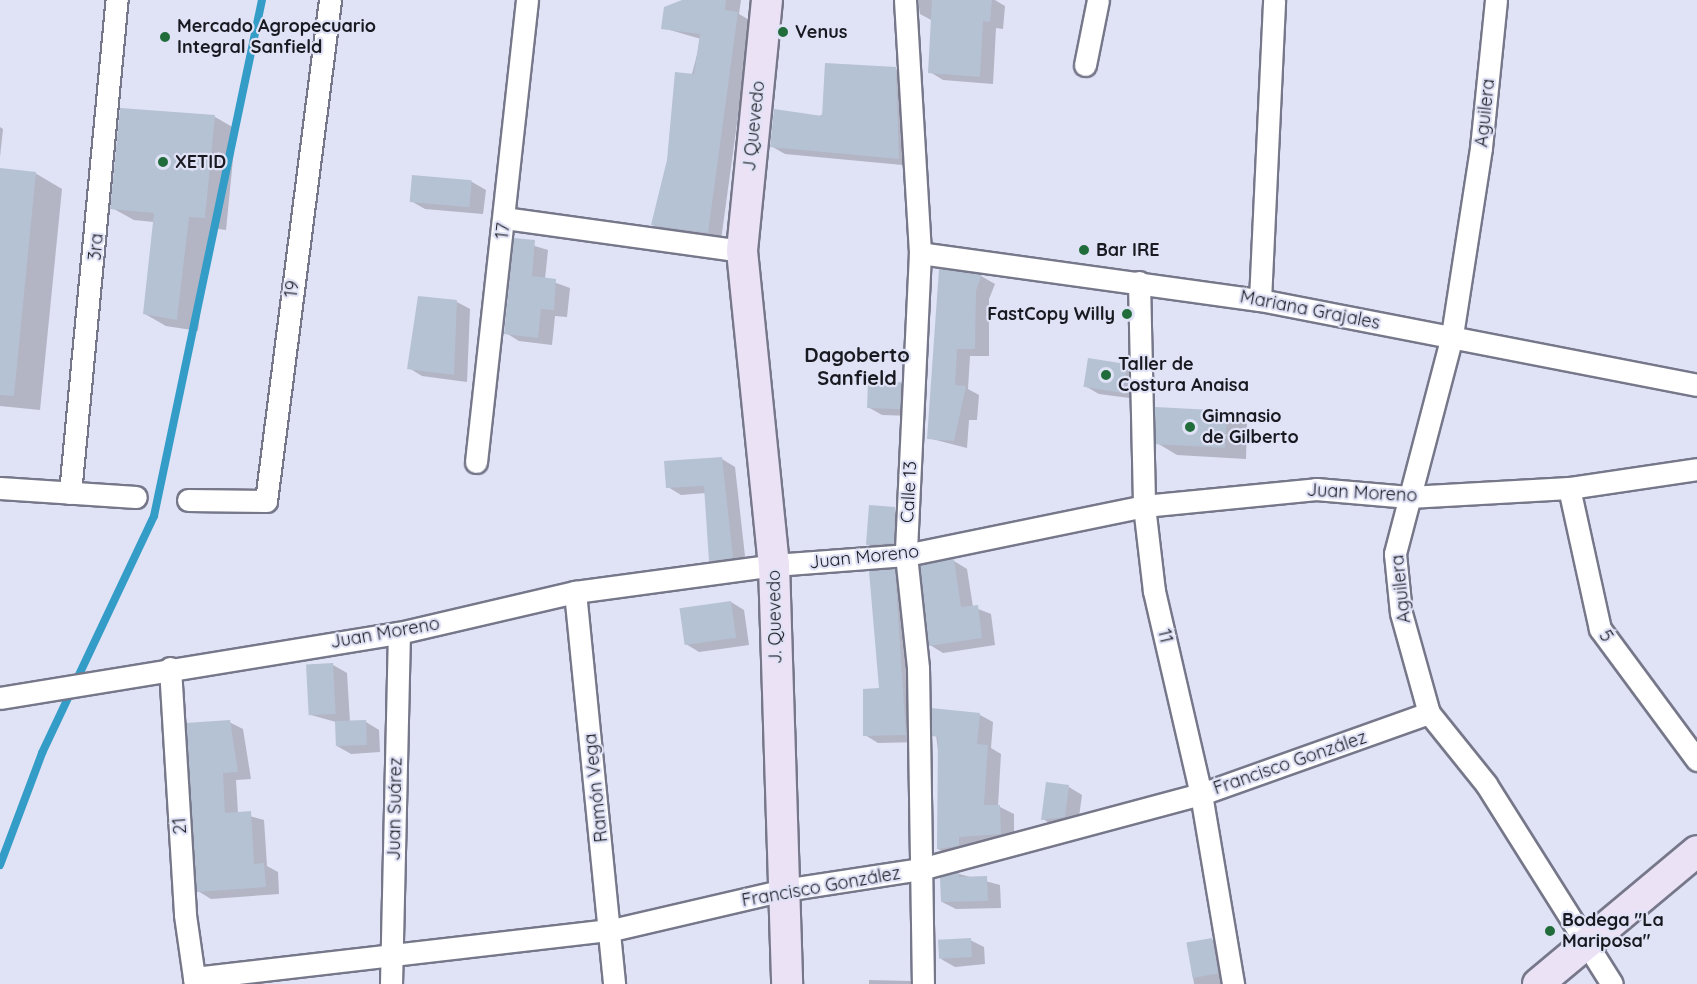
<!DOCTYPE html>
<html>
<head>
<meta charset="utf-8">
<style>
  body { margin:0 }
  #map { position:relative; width:1697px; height:984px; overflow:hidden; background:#e0e2f6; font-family:Quicksand,sans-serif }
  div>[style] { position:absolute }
  .shadow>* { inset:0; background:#0003 }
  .stream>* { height:8px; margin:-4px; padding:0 4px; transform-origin:4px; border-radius:4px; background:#339cc7 }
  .building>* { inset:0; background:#b5c2d3; transform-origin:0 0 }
  .roads { filter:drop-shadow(2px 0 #76788a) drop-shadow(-2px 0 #76788a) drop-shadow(0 2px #76788a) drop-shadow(0 -2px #76788a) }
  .street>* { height:21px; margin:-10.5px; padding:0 10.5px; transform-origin:10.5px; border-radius:10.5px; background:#fff }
  .secondary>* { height:30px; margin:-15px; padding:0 15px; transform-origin:15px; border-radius:15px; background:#ece2f6 }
  .dots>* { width:16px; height:16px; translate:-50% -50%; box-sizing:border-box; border:3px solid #e0e2f6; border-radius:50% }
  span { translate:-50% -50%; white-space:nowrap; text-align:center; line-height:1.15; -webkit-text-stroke:4.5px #e0e2f6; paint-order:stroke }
  .poi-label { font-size:18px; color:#191a21; font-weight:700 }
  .left { translate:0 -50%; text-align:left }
  .right { translate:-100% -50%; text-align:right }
  .street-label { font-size:18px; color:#191a21 }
  .neighbourhood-label { font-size:20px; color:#191a21; font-weight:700 }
</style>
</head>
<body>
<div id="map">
  <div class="shadow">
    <i style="clip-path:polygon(684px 0,741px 0,739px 14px,751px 21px,721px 240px,666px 232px,653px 225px,701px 39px,663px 28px)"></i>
    <i style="clip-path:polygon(918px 0,995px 0,1005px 6px,1003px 29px,996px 28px,993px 84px,943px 80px,930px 72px,933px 21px,920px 14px)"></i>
    <i style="clip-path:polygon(896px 69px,909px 77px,913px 166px,785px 154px,771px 146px)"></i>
    <i style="clip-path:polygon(215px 117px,236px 129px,226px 230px,211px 228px,198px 331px,166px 326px,145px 314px,154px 222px,134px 220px,112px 208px)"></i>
    <i style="clip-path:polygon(0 127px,3px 129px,0 157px)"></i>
    <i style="clip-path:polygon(0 170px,35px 173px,62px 189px,40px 410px,0 406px)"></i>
    <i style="clip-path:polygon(413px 177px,472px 182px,486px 190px,483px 214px,425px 209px,411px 201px)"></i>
    <i style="clip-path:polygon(515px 240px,548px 250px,545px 279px,570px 288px,567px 317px,555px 316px,552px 345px,519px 341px,506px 333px)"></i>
    <i style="clip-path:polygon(941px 270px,981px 276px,995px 284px,989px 299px,989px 356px,970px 356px,968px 389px,979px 395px,977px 420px,969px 420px,967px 448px,928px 438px)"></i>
    <i style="clip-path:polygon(457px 302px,470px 309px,467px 382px,422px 376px,409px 368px)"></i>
    <i style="clip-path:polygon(1127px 365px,1141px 373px,1137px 399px,1099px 394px,1085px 386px)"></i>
    <i style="clip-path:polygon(901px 383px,914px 391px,913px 416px,882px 415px,868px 407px)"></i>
    <i style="clip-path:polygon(1157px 409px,1227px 413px,1247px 424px,1246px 459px,1177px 455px,1157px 443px)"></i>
    <i style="clip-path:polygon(722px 459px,735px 467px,746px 565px,724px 568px,711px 560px,706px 493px,681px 495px,668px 487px)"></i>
    <i style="clip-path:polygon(870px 506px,909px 516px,907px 550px,881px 552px,867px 544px)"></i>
    <i style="clip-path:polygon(954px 561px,967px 569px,973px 607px,991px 614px,995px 645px,943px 653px,930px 645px)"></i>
    <i style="clip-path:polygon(894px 570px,908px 578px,919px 742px,878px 743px,865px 735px,881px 689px)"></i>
    <i style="clip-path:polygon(731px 602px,744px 610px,749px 645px,699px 652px,686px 644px)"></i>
    <i style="clip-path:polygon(333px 665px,347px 673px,350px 722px,366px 722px,379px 730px,380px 752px,351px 754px,337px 746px,336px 722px,311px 715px)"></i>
    <i style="clip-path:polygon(933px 710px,980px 715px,993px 722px,991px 748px,1001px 754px,998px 806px,1014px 814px,1014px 841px,972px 844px,972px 853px,951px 856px,938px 849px,940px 767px)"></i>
    <i style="clip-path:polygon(229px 722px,243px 729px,251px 779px,236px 780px,238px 813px,264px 820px,267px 866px,278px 872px,279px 894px,211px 899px,198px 891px)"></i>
    <i style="clip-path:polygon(1069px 787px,1082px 795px,1078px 824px,1056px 827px,1043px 819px)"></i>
    <i style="clip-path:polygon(959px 874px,1000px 885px,1001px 908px,956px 909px,942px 902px,941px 878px)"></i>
    <i style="clip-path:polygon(970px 940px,984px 947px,985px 964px,955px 967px,941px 959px)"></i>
    <i style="clip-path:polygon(1212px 940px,1226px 948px,1223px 984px,1194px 984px,1188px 944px)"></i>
    <i style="clip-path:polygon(869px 980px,910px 981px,914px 984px,869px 984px)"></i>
  </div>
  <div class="stream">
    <i style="left:0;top:865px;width:120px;rotate:-69.4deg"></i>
    <i style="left:42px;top:753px;width:262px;rotate:-64.7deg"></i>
    <i style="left:154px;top:516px;width:527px;rotate:-78.18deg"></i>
  </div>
  <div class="building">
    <i style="clip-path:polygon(682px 0,726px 0,725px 10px,738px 12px,708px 233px,651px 225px,667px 160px,675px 72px,694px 74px,700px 34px,661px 29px,664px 7px)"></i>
    <i style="clip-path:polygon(932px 0,992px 0,990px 22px,983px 21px,980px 77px,928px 73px)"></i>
    <i style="clip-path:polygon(825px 63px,896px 67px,899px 159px,770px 147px,774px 109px,822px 116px)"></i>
    <i style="clip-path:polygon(120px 108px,215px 115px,205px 218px,189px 217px,177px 320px,143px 314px,154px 213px,110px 209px)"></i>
    <i style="clip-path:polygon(0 168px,36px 172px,14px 396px,0 395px)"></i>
    <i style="left:412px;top:175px;width:60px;height:27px;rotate:5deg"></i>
    <i style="clip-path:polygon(514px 238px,535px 240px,532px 276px,556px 279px,554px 310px,541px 309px,538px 338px,504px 334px)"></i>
    <i style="clip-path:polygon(939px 269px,982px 274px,976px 291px,975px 349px,957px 349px,955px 385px,966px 386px,954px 441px,927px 439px)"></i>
    <i style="clip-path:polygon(418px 296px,457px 300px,454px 375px,407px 369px)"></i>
    <i style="left:1088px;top:358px;width:40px;height:29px;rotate:9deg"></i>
    <i style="left:868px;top:381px;width:33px;height:27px;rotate:2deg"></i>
    <i style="left:1155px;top:407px;width:72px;height:37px;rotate:3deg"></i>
    <i style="clip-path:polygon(722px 457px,733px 558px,709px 561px,704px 486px,666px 488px,664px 461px)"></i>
    <i style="clip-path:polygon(869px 505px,895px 507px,894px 543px,866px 545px)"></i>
    <i style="clip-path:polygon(954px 559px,961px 607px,978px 605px,982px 638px,929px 646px,920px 565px)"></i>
    <i style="clip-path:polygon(895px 569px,906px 735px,863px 736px,863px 689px,879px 688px,869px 571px)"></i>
    <i style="left:731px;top:601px;width:37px;height:52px;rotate:82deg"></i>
    <i style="left:333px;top:663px;width:51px;height:27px;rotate:87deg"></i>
    <i style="clip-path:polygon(931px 708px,980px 713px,977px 744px,988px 745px,984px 805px,1000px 805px,1001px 834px,959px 837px,959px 846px,937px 849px,938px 737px,932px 736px)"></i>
    <i style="clip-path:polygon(230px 720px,238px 772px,223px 773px,225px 813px,251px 811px,254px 864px,264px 863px,266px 887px,196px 892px,186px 723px)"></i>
    <i style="left:366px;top:720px;width:25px;height:31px;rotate:88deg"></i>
    <i style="clip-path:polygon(1046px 782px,1069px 785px,1065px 817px,1041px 820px)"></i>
    <i style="clip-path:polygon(959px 872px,959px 877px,987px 876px,988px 901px,941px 902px,940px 877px)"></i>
    <i style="left:971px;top:938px;width:19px;height:33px;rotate:87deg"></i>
    <i style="left:1212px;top:938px;width:36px;height:26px;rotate:80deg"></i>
  </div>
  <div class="roads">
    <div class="street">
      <i style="left:905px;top:0;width:253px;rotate:86.6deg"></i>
      <i style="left:920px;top:253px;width:302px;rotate:92.7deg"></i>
      <i style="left:906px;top:555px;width:114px;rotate:83.9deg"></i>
      <i style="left:918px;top:668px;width:316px;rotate:89.1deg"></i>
      <i style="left:1496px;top:0;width:149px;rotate:95.8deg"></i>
      <i style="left:1481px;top:148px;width:190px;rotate:98.8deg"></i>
      <i style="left:1452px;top:336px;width:225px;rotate:104.7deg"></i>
      <i style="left:1395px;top:554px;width:59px;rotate:84.2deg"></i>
      <i style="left:1401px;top:613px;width:104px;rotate:74.4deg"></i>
      <i style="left:1429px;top:713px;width:91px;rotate:51.2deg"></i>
      <i style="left:1486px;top:784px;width:236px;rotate:57.8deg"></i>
      <i style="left:1085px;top:65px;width:66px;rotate:-78.7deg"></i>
      <i style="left:505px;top:218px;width:239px;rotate:7.9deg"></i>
      <i style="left:920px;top:253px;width:343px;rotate:7.9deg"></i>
      <i style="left:1260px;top:300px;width:445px;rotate:11deg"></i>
      <i style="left:1139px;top:282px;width:224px;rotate:88.7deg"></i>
      <i style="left:1144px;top:506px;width:86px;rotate:83.3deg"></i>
      <i style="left:1154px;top:591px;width:208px;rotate:77deg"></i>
      <i style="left:1201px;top:794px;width:193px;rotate:80.4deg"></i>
      <i style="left:1260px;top:300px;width:300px;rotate:-87.3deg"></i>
      <i style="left:476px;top:462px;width:465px;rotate:-83.7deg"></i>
      <i style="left:0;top:488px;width:136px;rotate:3.8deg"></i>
      <i style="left:1569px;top:488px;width:144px;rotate:77.6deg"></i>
      <i style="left:1600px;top:629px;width:163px;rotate:53.5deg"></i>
      <i style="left:70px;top:493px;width:495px;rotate:-84.6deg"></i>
      <i style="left:188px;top:500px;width:78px;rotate:0.7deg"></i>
      <i style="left:266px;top:501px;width:505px;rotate:-82.72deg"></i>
      <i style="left:575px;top:592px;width:394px;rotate:84.3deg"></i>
      <i style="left:170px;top:668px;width:247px;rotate:86.5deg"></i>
      <i style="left:185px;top:915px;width:70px;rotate:81.8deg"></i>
      <i style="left:0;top:698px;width:404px;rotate:-9.3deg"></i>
      <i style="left:399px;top:633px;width:181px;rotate:-13.1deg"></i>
      <i style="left:575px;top:592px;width:201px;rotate:-7.7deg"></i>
      <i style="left:774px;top:565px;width:132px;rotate:-4.3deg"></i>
      <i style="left:906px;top:555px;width:243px;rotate:-11.6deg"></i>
      <i style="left:1144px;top:506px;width:173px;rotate:-5.6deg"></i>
      <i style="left:1316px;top:489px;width:93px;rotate:4.9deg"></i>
      <i style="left:1409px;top:497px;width:160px;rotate:-3.2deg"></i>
      <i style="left:1569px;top:488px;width:129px;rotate:-8.4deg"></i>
      <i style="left:194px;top:978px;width:421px;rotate:-6.6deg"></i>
      <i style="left:612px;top:930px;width:177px;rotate:-13.1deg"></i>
      <i style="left:784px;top:890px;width:139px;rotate:-8.7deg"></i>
      <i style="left:921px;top:869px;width:290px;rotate:-15deg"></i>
      <i style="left:1201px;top:794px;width:242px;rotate:-19.6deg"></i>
      <i style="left:391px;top:984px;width:351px;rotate:-88.7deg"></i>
    </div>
    <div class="secondary">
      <i style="left:767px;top:0;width:252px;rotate:95.7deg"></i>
      <i style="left:742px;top:251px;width:316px;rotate:84.2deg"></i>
      <i style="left:774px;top:565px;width:419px;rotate:88.2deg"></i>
      <i style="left:1538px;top:984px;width:207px;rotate:-39.9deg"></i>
    </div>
  </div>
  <div class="dots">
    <i style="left:783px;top:32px;background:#216c3b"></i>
    <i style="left:165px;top:37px;background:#216c3b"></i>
    <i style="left:163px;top:162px;background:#216c3b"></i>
    <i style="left:1084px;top:250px;background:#216c3b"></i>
    <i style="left:1127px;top:314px;background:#216c3b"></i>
    <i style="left:1106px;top:375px;background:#216c3b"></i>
    <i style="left:1190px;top:427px;background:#216c3b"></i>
    <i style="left:1550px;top:931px;background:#216c3b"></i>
  </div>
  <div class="poi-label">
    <span class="left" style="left:177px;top:37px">Mercado Agropecuario<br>Integral Sanfield</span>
    <span class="left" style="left:795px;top:32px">Venus</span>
    <span class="left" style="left:175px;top:162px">XETID</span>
    <span class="left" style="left:1096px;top:250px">Bar IRE</span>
    <span class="right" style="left:1115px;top:314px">FastCopy Willy</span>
    <span class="left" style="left:1118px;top:375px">Taller de<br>Costura Anaisa</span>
    <span class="left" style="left:1202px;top:427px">Gimnasio<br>de Gilberto</span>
    <span class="left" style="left:1562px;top:931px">Bodega "La<br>Mariposa"</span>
  </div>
  <div class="street-label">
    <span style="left:1485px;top:113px;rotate:-84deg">Aguilera</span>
    <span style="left:754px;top:126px;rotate:-84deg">J Quevedo</span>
    <span style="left:503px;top:231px;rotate:-83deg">17</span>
    <span style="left:96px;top:247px;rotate:-85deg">3ra</span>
    <span style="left:292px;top:289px;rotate:-83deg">19</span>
    <span style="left:1310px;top:310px;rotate:11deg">Mariana Grajales</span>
    <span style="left:909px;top:492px;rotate:-87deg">Calle 13</span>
    <span style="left:1362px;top:493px;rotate:3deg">Juan Moreno</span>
    <span style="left:864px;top:557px;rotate:-6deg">Juan Moreno</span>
    <span style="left:1401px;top:589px;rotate:-96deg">Aguilera</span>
    <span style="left:775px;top:617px;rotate:-91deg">J. Quevedo</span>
    <span style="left:385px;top:633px;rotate:-10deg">Juan Moreno</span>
    <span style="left:1165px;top:636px;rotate:77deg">11</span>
    <span style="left:1606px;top:636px;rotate:57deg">5</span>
    <span style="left:1290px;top:763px;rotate:-19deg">Francisco González</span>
    <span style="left:596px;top:788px;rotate:-96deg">Ramón Vega</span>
    <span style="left:395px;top:809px;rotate:-89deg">Juan Suárez</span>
    <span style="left:180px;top:826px;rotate:-94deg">21</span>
    <span style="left:821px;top:887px;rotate:-10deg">Francisco González</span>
  </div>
  <div class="neighbourhood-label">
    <span style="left:857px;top:366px">Dagoberto<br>Sanfield</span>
  </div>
</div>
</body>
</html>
